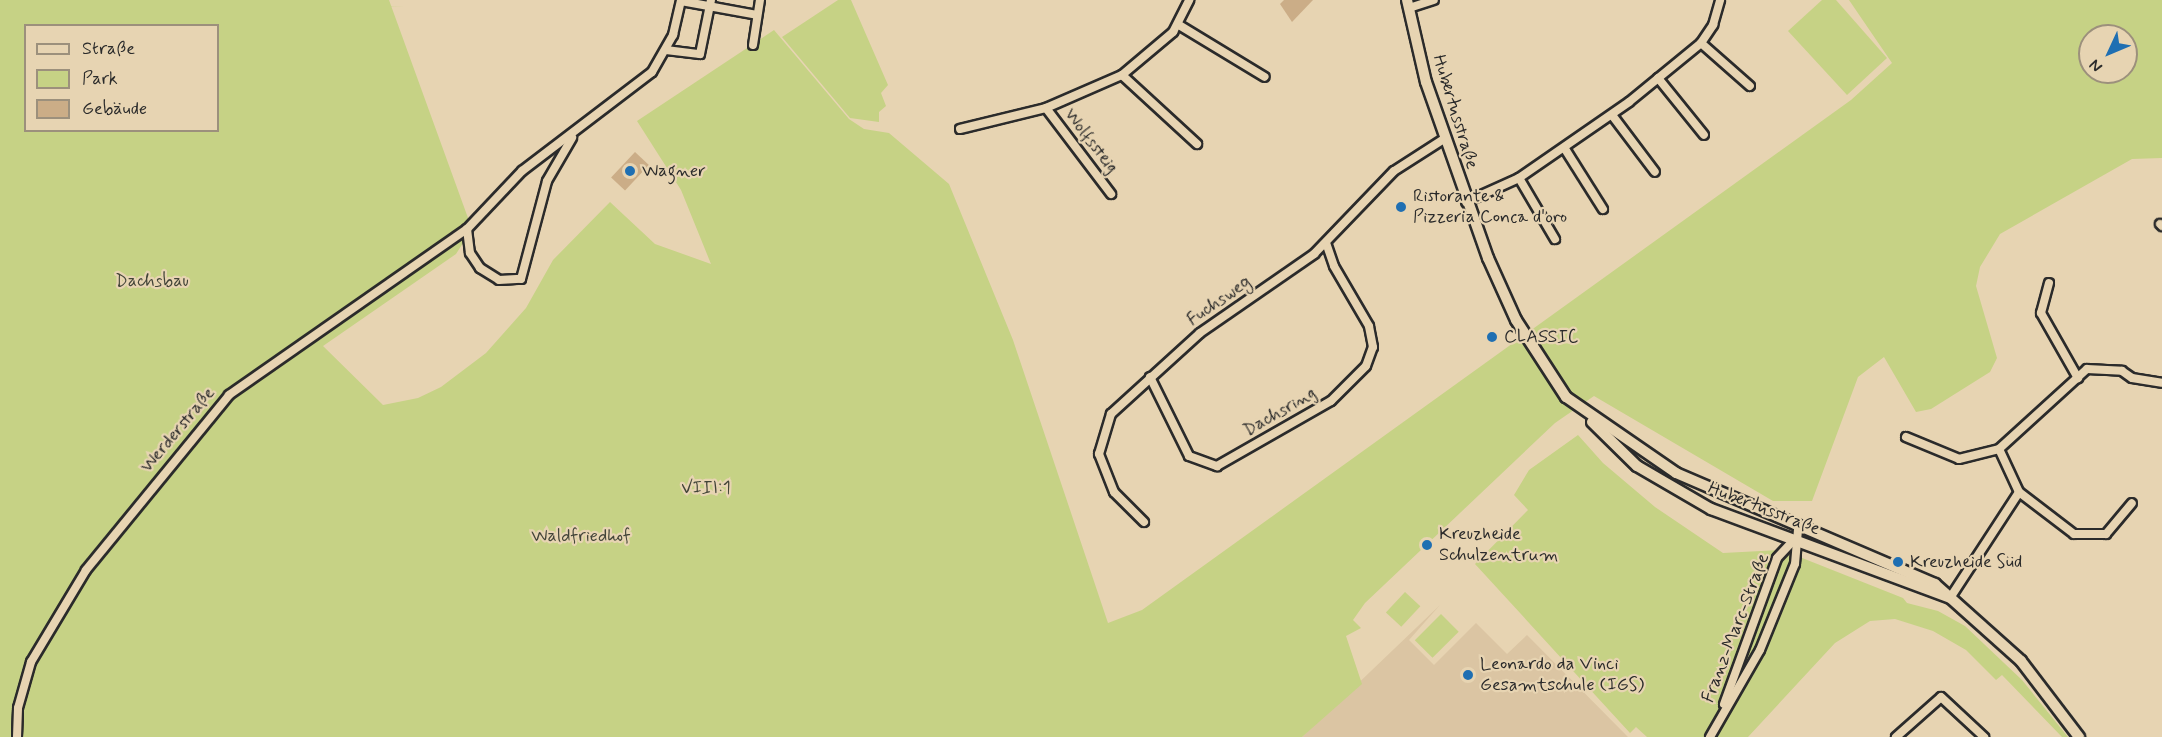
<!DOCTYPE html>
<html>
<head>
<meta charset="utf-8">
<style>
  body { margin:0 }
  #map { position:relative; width:2162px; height:737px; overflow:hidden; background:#e7d4b2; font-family:Mynerve,sans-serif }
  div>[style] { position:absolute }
  .built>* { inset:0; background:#dbc5a3 }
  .green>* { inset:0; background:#c6d285; transform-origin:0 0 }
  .building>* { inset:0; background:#cbad87; transform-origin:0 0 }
  .roads { filter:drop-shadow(2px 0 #2b2b2b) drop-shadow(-2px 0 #2b2b2b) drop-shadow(0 2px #2b2b2b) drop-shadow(0 -2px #2b2b2b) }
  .minor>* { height:8px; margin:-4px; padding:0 4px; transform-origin:4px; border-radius:4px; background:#e7d4b2 }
  .tertiary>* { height:10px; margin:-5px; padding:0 5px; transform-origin:5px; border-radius:5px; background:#e7d4b2 }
  .dots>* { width:16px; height:16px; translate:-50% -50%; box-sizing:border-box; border:3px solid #e7d4b2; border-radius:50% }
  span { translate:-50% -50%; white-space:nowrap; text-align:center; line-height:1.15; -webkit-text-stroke:4.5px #e7d4b2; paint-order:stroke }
  .street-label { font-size:18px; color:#2b2b2b }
  .poi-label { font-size:18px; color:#2b2b2b }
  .left { translate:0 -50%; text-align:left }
  .park-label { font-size:18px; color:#424438 }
  .legend { position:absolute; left:24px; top:24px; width:195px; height:108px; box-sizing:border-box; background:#e7d4b2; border:2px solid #9c907c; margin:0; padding:8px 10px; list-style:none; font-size:18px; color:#2b2b2b }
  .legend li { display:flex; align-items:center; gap:12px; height:30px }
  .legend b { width:30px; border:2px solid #9c907c }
  .north { position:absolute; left:2078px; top:24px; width:60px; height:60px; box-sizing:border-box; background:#e7d4b2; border:2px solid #9c907c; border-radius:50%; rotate:226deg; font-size:16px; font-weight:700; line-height:24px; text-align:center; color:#2b2b2b }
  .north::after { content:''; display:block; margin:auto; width:21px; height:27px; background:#1f6fb2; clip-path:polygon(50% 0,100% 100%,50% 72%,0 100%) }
</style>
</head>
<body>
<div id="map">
  <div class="built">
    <i style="clip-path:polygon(1440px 605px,1409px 640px,1434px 665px,1476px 623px,1507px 654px,1527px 635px,1628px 737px,1302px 737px)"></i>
  </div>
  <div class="green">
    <i style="clip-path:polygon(evenodd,0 0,389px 0,472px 229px,456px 254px,323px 346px,383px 405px,418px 398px,441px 387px,486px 353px,526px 308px,553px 260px,610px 202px,655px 244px,711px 264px,681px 190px,637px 121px,774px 30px,849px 119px,864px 129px,889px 133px,949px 184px,1013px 340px,1108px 623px,1142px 610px,1851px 100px,1892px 63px,1849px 0,2162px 0,2162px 158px,2132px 159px,2000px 234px,1980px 267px,1976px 286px,1997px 358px,1990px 372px,1931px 409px,1916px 412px,1884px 357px,1858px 377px,1812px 501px,1773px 501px,1594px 396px,1555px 423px,1365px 603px,1353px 620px,1361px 628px,1346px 636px,1362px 684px,1302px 737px,0 737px,0 0,26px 26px,218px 26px,218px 130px,26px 130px,26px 26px,0 0,2090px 36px,2126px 36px,2126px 72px,2090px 72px,2090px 36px)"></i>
    <i style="clip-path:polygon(838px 0,851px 0,888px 85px,881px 93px,886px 106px,879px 112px,879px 122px,850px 118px,782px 37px)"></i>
    <i style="clip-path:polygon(1822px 0,1836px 0,1887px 58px,1847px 95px,1788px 31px)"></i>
    <i style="clip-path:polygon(1578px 435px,1603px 463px,1655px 507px,1723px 553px,1782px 550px,1903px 598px,1907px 603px,1938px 611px,1965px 626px,2022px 680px,2068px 737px,2062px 737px,2002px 675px,1996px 680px,1966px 650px,1933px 631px,1895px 619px,1870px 621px,1835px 643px,1748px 737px,1647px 737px,1636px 727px,1630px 733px,1475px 564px,1528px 510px,1514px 495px,1529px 470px)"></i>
    <i style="left:1405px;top:592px;width:21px;height:28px;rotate:43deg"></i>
    <i style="left:1441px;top:614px;width:25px;height:37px;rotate:45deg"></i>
  </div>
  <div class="building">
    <i style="clip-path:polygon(1284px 0,1313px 0,1292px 22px,1280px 4px)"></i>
    <i style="left:635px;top:152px;width:19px;height:35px;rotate:43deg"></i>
  </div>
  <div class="roads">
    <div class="minor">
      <i style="left:681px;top:1px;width:77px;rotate:10.4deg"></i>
      <i style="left:1409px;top:8px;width:26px;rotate:-18deg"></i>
      <i style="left:1179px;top:25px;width:100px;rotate:31.2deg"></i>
      <i style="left:1701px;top:43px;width:65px;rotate:41.3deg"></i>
      <i style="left:753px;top:45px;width:46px;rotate:-81.2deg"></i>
      <i style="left:666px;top:50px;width:34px;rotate:7deg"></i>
      <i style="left:700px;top:54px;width:55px;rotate:-78.5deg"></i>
      <i style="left:1122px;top:75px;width:102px;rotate:42.6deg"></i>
      <i style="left:1658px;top:78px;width:73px;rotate:51.1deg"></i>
      <i style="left:1046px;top:108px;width:108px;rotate:52.9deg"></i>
      <i style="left:1612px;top:115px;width:71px;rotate:53deg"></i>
      <i style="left:960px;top:129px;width:89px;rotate:-13.7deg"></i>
      <i style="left:1046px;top:108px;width:83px;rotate:-23.5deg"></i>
      <i style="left:1122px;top:75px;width:67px;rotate:-40.1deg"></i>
      <i style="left:1173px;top:32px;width:36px;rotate:-63deg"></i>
      <i style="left:1565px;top:149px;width:71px;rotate:57.7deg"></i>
      <i style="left:1519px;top:178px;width:71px;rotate:59.5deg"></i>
      <i style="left:1466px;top:202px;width:58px;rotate:-24.4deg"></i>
      <i style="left:1519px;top:178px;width:134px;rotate:-34.6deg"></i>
      <i style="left:1629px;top:102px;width:93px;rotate:-39.3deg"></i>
      <i style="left:1701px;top:43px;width:22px;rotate:-56deg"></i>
      <i style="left:1713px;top:25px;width:26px;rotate:-74deg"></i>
      <i style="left:2160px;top:224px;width:3px;rotate:45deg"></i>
      <i style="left:467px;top:229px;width:24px;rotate:83deg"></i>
      <i style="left:470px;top:253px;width:18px;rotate:56deg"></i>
      <i style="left:480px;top:268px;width:22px;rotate:32deg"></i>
      <i style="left:499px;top:280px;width:22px;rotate:-3deg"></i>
      <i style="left:521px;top:279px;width:101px;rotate:-75.1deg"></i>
      <i style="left:547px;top:181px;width:50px;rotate:-59.8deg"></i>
      <i style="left:2049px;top:283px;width:31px;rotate:105deg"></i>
      <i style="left:2041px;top:313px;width:75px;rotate:60.4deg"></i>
      <i style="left:1150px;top:377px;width:88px;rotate:63.7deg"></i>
      <i style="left:1189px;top:456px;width:30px;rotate:20deg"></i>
      <i style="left:1217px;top:466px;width:131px;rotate:-29.7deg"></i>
      <i style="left:1331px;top:401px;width:49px;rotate:-45deg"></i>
      <i style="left:1366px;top:366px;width:20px;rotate:-70deg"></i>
      <i style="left:1373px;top:347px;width:21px;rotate:-101deg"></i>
      <i style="left:1369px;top:326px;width:69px;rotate:-120.3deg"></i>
      <i style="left:1334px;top:266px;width:24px;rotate:-109deg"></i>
      <i style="left:1906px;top:437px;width:57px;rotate:22.5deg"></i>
      <i style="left:1959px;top:459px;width:41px;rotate:-14deg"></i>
      <i style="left:1999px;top:449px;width:119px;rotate:-42.3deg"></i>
      <i style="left:2087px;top:369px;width:35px;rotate:3deg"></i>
      <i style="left:2122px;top:371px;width:12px;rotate:35deg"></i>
      <i style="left:2132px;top:378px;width:30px;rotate:9deg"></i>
      <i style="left:2019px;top:492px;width:69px;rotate:37.4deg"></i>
      <i style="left:2074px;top:534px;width:32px"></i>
      <i style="left:2106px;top:534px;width:40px;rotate:-50deg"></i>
      <i style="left:1144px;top:522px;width:42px;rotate:-135deg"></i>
      <i style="left:1114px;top:492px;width:41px;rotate:-111.5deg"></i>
      <i style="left:1099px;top:454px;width:42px;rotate:-73.3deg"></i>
      <i style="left:1111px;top:414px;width:120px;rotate:-42.3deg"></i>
      <i style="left:1200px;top:333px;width:139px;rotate:-34.7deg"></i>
      <i style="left:1314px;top:254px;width:115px;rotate:-46.1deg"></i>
      <i style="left:1394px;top:171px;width:59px;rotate:-32.6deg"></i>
      <i style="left:1950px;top:598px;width:126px;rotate:-56.9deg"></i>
      <i style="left:2019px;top:492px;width:47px;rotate:-114.9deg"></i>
      <i style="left:1724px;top:704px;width:155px;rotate:-70deg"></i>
      <i style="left:1777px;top:558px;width:23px;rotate:-47deg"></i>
      <i style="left:17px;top:737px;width:29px;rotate:-88deg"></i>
      <i style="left:18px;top:708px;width:48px;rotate:-74.2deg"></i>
      <i style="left:31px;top:662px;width:107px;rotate:-59.1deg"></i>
      <i style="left:86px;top:570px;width:226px;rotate:-50.7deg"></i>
      <i style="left:229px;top:395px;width:290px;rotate:-34.9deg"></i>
      <i style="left:467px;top:229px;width:80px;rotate:-46.5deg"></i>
      <i style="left:522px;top:171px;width:163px;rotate:-37.3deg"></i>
      <i style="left:652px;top:72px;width:43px;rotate:-60.4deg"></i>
      <i style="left:673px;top:35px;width:36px;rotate:-77deg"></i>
      <i style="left:1710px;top:737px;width:100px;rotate:-60.1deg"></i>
      <i style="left:1760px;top:650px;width:93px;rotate:-67.9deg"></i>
      <i style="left:1795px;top:564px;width:38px;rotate:-85deg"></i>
      <i style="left:1896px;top:737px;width:60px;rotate:-41.6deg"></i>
      <i style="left:1941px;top:697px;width:59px;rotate:42.9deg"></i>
    </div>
    <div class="tertiary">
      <i style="left:1407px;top:0;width:84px;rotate:77deg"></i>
      <i style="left:1426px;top:82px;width:187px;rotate:70.6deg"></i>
      <i style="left:1488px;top:258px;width:68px;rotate:65.7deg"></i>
      <i style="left:1516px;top:320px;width:92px;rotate:57deg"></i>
      <i style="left:1566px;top:397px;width:134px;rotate:34.6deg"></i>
      <i style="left:1676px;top:473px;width:282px;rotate:23.2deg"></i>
      <i style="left:1935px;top:584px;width:115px;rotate:41.8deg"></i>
      <i style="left:2021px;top:661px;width:96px;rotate:52.7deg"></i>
      <i style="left:1592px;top:422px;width:63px;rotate:44.4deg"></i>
      <i style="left:1637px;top:466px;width:86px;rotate:30.2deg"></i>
      <i style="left:1711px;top:509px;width:255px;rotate:20.4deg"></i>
    </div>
  </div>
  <div class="dots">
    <i style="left:630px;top:171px;background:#1f6fb2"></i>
    <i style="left:1401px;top:207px;background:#1f6fb2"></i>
    <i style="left:1492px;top:337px;background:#1f6fb2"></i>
    <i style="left:1427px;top:545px;background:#1f6fb2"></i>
    <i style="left:1898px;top:562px;background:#1f6fb2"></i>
    <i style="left:1468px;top:675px;background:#1f6fb2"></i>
  </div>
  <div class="street-label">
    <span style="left:1455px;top:112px;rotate:73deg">Hubertusstraße</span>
    <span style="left:1091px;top:141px;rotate:53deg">Wolfssteig</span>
    <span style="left:1219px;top:301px;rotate:-35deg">Fuchsweg</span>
    <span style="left:1280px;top:412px;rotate:-30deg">Dachsring</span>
    <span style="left:178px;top:430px;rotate:-50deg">Werderstraße</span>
    <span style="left:1764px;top:509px;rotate:21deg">Hubertusstraße</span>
    <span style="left:1736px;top:628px;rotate:-69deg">Franz-Marc-Straße</span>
  </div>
  <div class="poi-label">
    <span class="left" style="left:642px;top:171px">Wagner</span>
    <span class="left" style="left:1413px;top:207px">Ristorante &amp;<br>Pizzeria Conca d'oro</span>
    <span class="left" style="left:1504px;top:337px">CLASSIC</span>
    <span class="left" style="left:1439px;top:545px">Kreuzheide<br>Schulzentrum</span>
    <span class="left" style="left:1910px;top:562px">Kreuzheide Süd</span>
    <span class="left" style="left:1480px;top:675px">Leonardo da Vinci<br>Gesamtschule (IGS)</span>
  </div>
  <div class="park-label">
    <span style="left:152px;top:281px">Dachsbau</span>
    <span style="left:706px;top:488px">VIII:1</span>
    <span style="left:581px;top:536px">Waldfriedhof</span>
  </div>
  <ul class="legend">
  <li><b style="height:8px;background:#e7d4b2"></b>Straße</li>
  <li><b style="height:16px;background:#c6d285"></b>Park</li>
  <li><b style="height:16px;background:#cbad87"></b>Gebäude</li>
  </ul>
  <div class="north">N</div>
</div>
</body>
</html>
